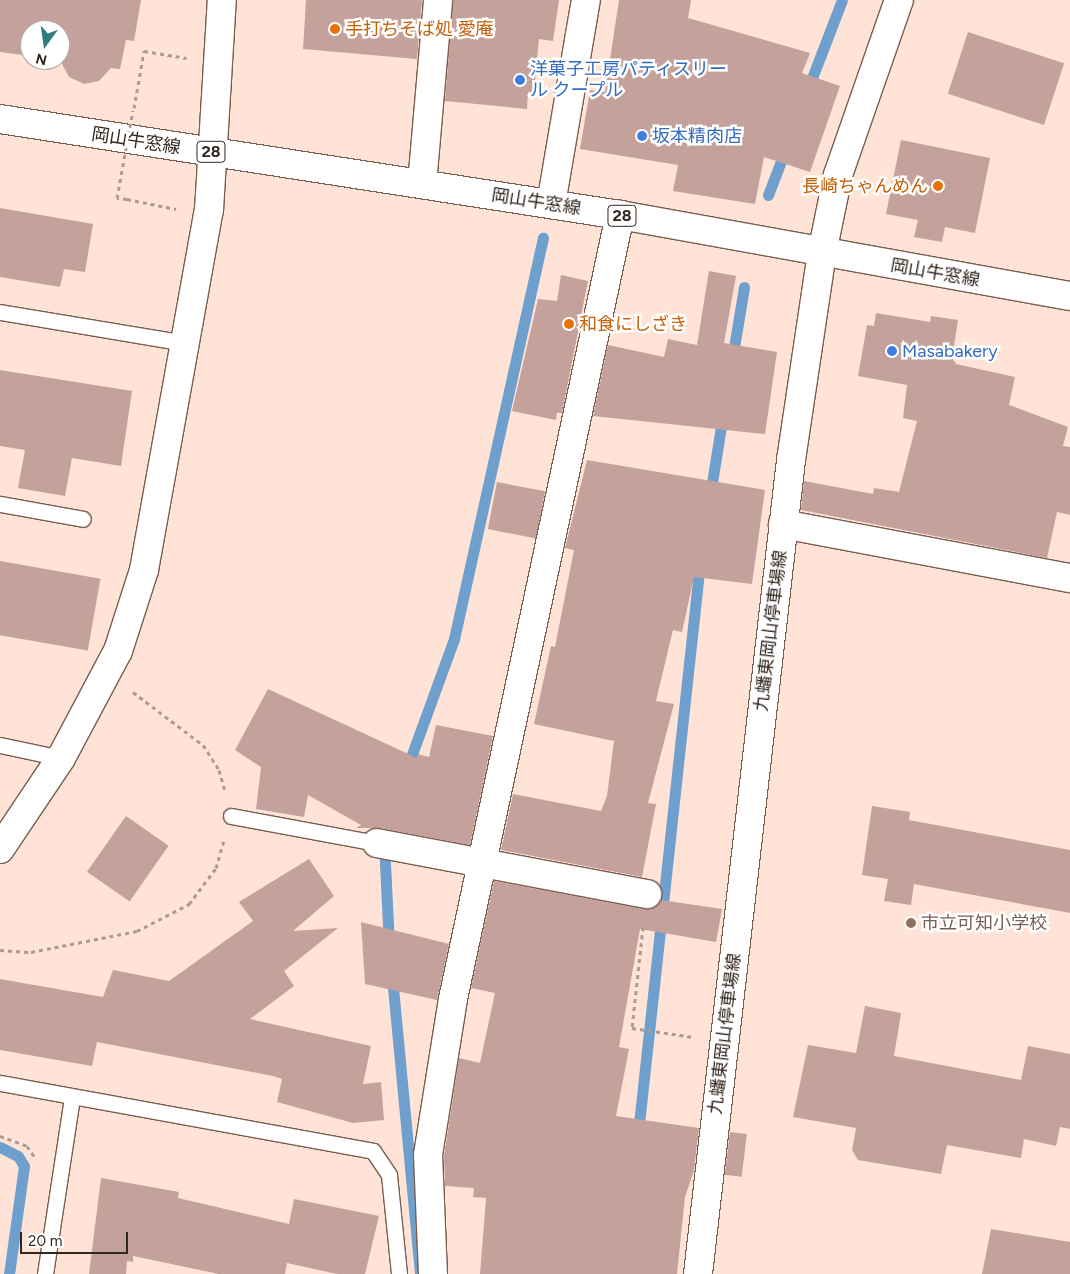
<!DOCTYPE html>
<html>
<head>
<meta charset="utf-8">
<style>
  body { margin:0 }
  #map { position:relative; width:1070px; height:1274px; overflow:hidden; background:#fee3d6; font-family:Figtree,"Noto Sans JP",sans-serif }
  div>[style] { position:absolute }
  .stream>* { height:11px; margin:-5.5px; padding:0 5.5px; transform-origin:5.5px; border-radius:5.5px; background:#6e9fcd }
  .building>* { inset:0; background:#c5a19c; transform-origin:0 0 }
  .path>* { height:3px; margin-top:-1.5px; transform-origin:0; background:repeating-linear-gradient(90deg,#af9a90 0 4px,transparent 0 8px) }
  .roads { filter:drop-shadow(1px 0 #795d4e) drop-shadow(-1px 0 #795d4e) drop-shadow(0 1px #795d4e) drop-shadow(0 -1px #795d4e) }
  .service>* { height:15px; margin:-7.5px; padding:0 7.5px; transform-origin:7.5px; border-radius:7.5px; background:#fff }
  .minor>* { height:28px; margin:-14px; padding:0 14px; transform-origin:14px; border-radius:14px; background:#fff }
  .secondary>* { height:28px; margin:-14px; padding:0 14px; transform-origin:14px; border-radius:14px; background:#fff }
  .primary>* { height:28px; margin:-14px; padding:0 14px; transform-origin:14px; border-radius:14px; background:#fff }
  .path-bridge>* { height:3px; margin-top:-1.5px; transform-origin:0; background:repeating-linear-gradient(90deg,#af9a90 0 4px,transparent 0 8px) }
  .dots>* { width:14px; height:14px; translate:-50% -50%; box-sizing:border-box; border:2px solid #fff; border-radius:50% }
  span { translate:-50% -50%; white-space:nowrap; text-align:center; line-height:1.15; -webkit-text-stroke:5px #fff; paint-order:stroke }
  .shield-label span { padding:1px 4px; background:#fff; border:1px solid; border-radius:4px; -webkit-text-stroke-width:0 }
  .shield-label { font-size:16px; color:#322620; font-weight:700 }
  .food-label { font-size:18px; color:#c56008 }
  .left { translate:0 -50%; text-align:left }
  .right { translate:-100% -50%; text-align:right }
  .shop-label { font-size:18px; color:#366cbe }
  .street-label { font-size:18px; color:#322620 }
  .education-label { font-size:18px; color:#785e54 }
  .north { position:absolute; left:20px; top:20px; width:50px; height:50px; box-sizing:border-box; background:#fff; border:1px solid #ada8a6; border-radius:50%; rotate:194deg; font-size:14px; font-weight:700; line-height:20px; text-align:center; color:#322620 }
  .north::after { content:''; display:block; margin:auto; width:18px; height:22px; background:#327a82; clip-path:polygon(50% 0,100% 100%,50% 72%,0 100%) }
  .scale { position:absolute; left:20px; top:1232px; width:108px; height:22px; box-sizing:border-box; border:2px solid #322620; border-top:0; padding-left:6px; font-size:15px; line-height:18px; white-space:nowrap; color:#322620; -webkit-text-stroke:4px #fff; paint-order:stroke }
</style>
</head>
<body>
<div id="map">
  <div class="stream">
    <i style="left:807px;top:91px;width:97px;rotate:-69deg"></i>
    <i style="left:768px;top:195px;width:50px;rotate:-69deg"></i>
    <i style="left:732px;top:359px;width:73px;rotate:-80.5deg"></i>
    <i style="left:710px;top:495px;width:82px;rotate:-80.9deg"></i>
    <i style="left:407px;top:768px;width:137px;rotate:-70deg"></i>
    <i style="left:454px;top:639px;width:411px;rotate:-77.5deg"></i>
    <i style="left:384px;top:843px;width:101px;rotate:87.2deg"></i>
    <i style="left:392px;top:977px;width:298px;rotate:84.6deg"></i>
    <i style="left:638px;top:1133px;width:574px;rotate:-83.8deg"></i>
    <i style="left:0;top:1147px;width:20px;rotate:27deg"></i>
    <i style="left:18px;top:1156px;width:12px;rotate:59deg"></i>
    <i style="left:24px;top:1166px;width:109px;rotate:97.9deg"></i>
  </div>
  <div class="building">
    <i style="clip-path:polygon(0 0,141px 0,134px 41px,126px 40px,120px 69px,111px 68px,99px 81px,84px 84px,69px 77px,60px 60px,60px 30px,30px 30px,30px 56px,0 52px)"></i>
    <i style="clip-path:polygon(306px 0,422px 0,417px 59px,303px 49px)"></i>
    <i style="clip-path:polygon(453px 0,559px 0,553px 41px,539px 39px,534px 92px,528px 92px,527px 109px,445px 101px)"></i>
    <i style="clip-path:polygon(619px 0,691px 0,688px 18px,810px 53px,802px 73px,840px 86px,810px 172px,764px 157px,755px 204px,673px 191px,678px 165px,580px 149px,590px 90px,605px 92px)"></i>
    <i style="left:968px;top:32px;width:101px;height:65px;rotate:18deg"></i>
    <i style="clip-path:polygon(901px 140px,990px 158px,975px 233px,945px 227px,942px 242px,914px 237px,918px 220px,886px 214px)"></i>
    <i style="clip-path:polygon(0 208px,93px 224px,85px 272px,64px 269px,60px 287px,0 277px)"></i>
    <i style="clip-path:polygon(709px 271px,736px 276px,724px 343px,777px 352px,765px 434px,593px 416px,608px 345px,664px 357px,668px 339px,697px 345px)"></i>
    <i style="clip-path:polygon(561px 275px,588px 281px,562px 413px,557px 413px,556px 420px,512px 411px,538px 299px,557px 301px)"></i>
    <i style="clip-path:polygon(876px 313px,930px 322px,931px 316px,958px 320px,952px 358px,956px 364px,1015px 377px,1009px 405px,1068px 427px,1063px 446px,1070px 447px,1070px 515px,1057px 512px,1047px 558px,801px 510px,804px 481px,873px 494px,874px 488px,899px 492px,917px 421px,903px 418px,907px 385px,858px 376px,867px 325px,874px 326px)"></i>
    <i style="clip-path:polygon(0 370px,132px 391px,121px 466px,72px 458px,65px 496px,18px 488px,25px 450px,0 446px)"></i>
    <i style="clip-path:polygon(587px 460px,765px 490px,752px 584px,694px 577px,682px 632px,673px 630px,656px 701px,674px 704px,648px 803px,656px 804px,642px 877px,501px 850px,513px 794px,601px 811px,607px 796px,614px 741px,534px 724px,551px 646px,555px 647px,574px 550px,565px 548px)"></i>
    <i style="left:497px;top:482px;width:49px;height:48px;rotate:11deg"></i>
    <i style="left:0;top:561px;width:102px;height:73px;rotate:10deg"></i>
    <i style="clip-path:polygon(268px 689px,417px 758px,418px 754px,429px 757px,436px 725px,493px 736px,470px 845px,380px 828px,356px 828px,361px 825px,308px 795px,304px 817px,256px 809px,261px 767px,235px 750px)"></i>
    <i style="clip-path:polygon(872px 806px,910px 812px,909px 820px,1070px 850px,1070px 913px,914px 884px,911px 905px,884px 901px,888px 879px,862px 875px)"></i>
    <i style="left:126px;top:816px;width:52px;height:68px;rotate:35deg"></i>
    <i style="clip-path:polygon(309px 859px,334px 896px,293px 931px,338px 928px,284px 971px,294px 986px,250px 1019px,371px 1046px,363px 1084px,381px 1082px,384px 1120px,353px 1123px,277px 1102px,282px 1079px,273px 1076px,97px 1042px,92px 1066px,0 1050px,0 979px,103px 997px,113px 970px,169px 981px,253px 921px,239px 902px)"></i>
    <i style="clip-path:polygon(494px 881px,644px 909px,661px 900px,722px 909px,716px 942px,640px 929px,619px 1047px,629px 1049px,616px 1116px,699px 1128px,694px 1170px,685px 1197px,677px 1274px,480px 1274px,486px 1198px,473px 1197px,474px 1188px,445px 1186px,444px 1156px,459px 1058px,480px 1063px,495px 993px,471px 988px)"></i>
    <i style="clip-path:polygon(361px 922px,449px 944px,437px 1000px,365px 984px)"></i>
    <i style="clip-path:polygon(865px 1006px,901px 1013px,894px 1056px,1021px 1080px,1028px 1046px,1070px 1054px,1070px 1129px,1060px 1127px,1056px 1146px,1024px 1139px,1021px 1158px,947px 1145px,941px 1174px,858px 1160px,852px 1150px,856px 1128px,793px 1117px,808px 1045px,856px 1053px)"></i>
    <i style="left:730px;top:1132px;width:17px;height:43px;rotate:7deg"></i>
    <i style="clip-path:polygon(101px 1178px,179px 1192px,178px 1198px,289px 1224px,294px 1199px,379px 1216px,365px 1274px,337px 1274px,287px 1263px,285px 1274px,219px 1274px,133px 1256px,133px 1262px,127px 1261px,126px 1274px,89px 1274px)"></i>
    <i style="clip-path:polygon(991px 1229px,1070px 1242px,1070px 1274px,982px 1274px)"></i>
  </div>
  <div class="path">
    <i style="left:134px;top:108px;width:58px;rotate:-80deg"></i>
    <i style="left:144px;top:51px;width:43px;rotate:9.5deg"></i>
    <i style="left:127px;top:199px;width:50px;rotate:11.5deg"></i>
    <i style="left:133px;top:692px;width:88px;rotate:37.1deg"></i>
    <i style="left:203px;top:745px;width:30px;rotate:57deg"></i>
    <i style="left:219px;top:770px;width:22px;rotate:74deg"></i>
    <i style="left:643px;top:927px;width:102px;rotate:96.2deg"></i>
    <i style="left:632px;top:1028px;width:62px;rotate:8.4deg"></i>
    <i style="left:0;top:950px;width:31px;rotate:4deg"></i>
    <i style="left:31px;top:952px;width:108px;rotate:-11.2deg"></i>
    <i style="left:137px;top:931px;width:59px;rotate:-27.4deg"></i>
    <i style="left:189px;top:904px;width:45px;rotate:-53.1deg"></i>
    <i style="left:216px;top:868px;width:29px;rotate:-74deg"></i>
    <i style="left:0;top:1136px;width:29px;rotate:20deg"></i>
    <i style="left:27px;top:1146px;width:16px;rotate:55deg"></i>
  </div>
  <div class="roads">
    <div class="service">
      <i style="left:0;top:312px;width:188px;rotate:9.5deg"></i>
      <i style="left:0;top:504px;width:84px;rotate:10.2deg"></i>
      <i style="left:0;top:745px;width:62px;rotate:12deg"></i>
      <i style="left:231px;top:816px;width:148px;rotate:10.5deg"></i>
      <i style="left:0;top:1083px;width:379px;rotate:10.3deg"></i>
      <i style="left:373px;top:1151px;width:29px;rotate:56deg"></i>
      <i style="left:389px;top:1175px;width:100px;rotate:84.2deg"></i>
      <i style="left:45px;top:1274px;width:178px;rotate:-81.3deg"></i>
    </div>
    <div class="minor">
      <i style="left:422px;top:184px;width:185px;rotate:-85deg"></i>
      <i style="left:551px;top:204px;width:207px;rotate:-80.3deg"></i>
      <i style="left:783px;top:524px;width:292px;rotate:10.7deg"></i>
      <i style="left:377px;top:843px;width:275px;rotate:10.7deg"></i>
      <i style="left:0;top:849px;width:110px;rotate:-56.2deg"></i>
      <i style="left:61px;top:758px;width:121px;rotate:-62deg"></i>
      <i style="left:118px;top:651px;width:85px;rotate:-72.2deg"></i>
      <i style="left:144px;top:570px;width:366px;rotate:-79.8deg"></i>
      <i style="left:209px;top:210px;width:210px;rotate:-86.5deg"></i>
      <i style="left:433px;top:1274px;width:119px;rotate:-92.4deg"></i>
      <i style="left:428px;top:1155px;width:158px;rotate:-80.9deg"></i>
      <i style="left:453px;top:999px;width:802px;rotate:-77.98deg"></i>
    </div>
    <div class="secondary">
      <i style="left:698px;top:1274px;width:819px;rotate:-83.48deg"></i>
      <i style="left:791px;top:460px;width:209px;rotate:-81.5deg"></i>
      <i style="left:822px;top:253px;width:80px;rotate:-78.4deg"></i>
      <i style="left:838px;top:175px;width:185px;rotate:-70.8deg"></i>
    </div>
    <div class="primary">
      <i style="left:0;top:119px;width:627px;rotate:8.8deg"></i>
      <i style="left:620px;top:215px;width:457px;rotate:10.2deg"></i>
    </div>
  </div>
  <div class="path-bridge">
    <i style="left:127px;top:199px;width:10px;rotate:-174deg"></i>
    <i style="left:117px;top:198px;width:89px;rotate:-79.7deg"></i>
  </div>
  <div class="dots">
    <i style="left:335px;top:29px;background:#e8710a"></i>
    <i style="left:520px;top:80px;background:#3f7fe0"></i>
    <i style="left:642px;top:136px;background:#3f7fe0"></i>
    <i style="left:938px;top:186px;background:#e8710a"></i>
    <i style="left:569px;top:324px;background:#e8710a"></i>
    <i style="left:892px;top:351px;background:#3f7fe0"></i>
    <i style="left:911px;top:923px;background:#8d6e63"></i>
  </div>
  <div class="shield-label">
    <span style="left:211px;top:152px">28</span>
    <span style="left:622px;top:216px">28</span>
  </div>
  <div class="food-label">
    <span class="left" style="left:345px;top:29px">手打ちそば処 愛庵</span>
    <span class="right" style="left:928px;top:186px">長崎ちゃんめん</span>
    <span class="left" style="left:579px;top:324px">和食にしざき</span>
  </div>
  <div class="shop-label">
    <span class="left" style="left:530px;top:80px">洋菓子工房パティスリー<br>ル クープル</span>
    <span class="left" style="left:652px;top:136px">坂本精肉店</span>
    <span class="left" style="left:902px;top:351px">Masabakery</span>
  </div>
  <div class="street-label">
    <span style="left:136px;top:141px;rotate:9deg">岡山牛窓線</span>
    <span style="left:536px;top:202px;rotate:9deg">岡山牛窓線</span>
    <span style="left:935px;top:273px;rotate:10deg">岡山牛窓線</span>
    <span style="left:771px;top:631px;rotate:-83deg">九蟠東岡山停車場線</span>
    <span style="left:725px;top:1034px;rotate:-83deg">九蟠東岡山停車場線</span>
  </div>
  <div class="education-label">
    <span class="left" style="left:921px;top:923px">市立可知小学校</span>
  </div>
  <div class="north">N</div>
  <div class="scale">20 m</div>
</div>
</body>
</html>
